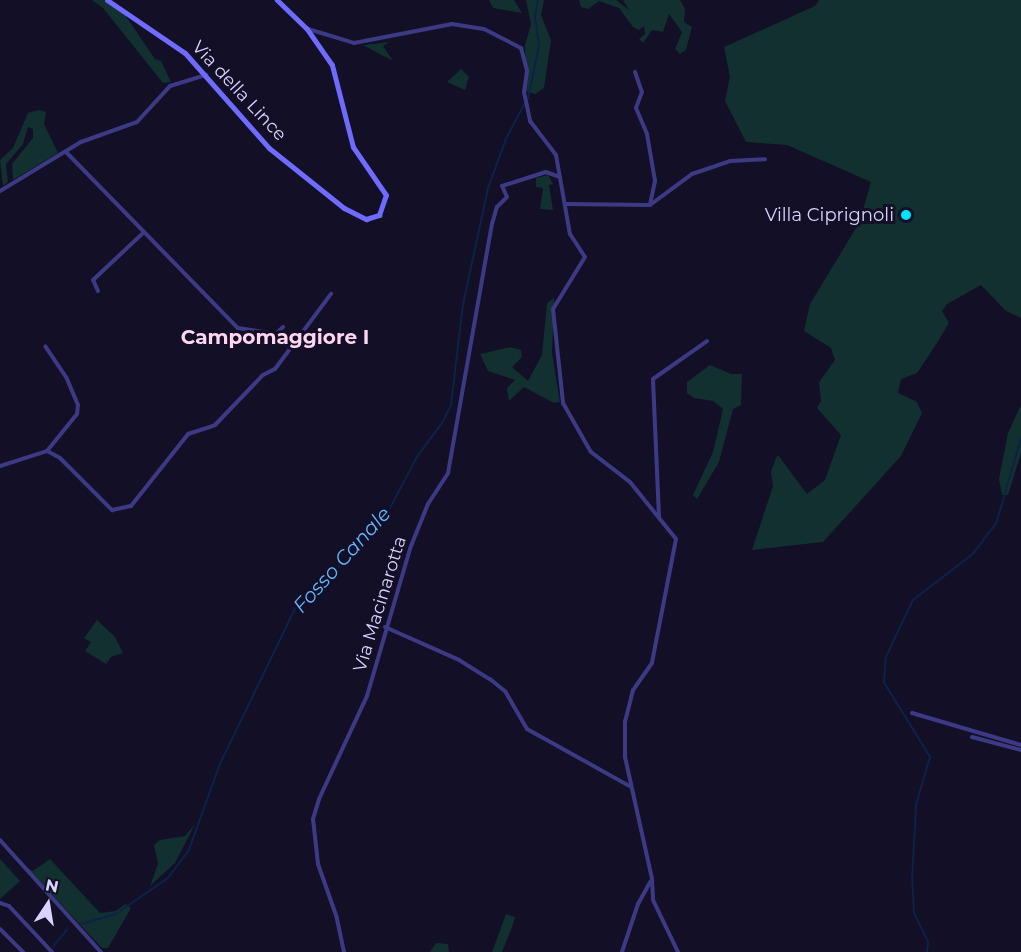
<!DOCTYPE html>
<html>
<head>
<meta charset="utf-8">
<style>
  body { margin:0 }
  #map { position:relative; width:1021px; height:952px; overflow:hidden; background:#130f26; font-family:Montserrat,sans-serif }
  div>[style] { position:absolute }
  .green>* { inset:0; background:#12302f }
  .stream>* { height:1.5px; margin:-0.75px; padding:0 0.75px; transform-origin:0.75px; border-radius:0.75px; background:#0c2248 }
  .street>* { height:4px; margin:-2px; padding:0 2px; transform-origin:2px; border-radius:2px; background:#3d3a85 }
  .secondary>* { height:5px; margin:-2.5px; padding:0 2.5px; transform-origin:2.5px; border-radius:2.5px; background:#6f6bff }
  .dots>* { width:16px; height:16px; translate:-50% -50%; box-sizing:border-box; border:3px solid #130f26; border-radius:50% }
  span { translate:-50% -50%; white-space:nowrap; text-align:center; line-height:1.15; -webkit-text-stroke:6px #130f26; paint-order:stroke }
  .street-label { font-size:18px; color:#d9d4ff }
  .poi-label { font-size:18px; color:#d9d4ff }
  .right { translate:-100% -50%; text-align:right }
  .neighbourhood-label { font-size:20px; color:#ffd6f0; font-weight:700 }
  .water-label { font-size:20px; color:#62b6ff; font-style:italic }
  .north { position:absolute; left:18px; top:874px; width:60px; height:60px; -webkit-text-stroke:4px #130f26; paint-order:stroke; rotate:12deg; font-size:16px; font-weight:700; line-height:24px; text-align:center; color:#d9d4ff }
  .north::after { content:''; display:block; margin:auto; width:21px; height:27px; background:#d9d4ff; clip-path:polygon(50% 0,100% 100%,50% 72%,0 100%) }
</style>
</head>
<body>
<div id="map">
  <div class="green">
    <i style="clip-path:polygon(92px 0,103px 0,123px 12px,155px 59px,161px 61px,171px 82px,163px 83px,103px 8px)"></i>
    <i style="clip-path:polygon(489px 0,514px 0,522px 13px,493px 8px)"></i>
    <i style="clip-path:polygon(526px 0,544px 0,541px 15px,551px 40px,544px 88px,535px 94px,526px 91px,525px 45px,531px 24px)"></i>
    <i style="clip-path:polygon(570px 0,616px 0,629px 10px,623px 0,680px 0,685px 9px,684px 22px,692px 27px,686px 50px,680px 54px,675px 49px,682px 32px,669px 14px,663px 32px,652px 30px,643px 43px,639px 39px,645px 34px,644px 26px,639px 30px,633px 27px,619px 8px,599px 1px,588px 9px,581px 7px,579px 0)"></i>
    <i style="clip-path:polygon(819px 0,1021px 0,1021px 318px,1006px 311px,981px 285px,947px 304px,942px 311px,949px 323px,935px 346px,917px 373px,901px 379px,898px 393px,917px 402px,922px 413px,901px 456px,823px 542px,752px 550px,773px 486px,771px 472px,776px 458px,778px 455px,807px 494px,825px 480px,841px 435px,817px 408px,821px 401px,819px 382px,835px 360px,831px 348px,804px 331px,810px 304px,859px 223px,871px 182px,787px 145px,746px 142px,725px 101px,730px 77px,724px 47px,815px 6px)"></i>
    <i style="clip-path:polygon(389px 42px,383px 46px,393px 61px,363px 45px)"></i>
    <i style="clip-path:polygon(461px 69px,469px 77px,465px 90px,447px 82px)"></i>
    <i style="clip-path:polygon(39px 110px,46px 112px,44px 124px,58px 153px,13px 180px,12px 164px,33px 138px,33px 129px,28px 127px,23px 144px,6px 164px,8px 182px,3px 186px,0 160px,13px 148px,28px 113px)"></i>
    <i style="clip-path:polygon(548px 175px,553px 184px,549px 185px,553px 210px,540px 209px,543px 188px,536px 187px,536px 178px)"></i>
    <i style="clip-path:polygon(554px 298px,552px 353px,560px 402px,554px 403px,524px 387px,509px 401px,507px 388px,515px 380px,488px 371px,480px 354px,510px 347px,521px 350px,522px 357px,512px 367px,528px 381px,542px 355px,547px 303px)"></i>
    <i style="clip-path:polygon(710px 365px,731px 374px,742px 374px,741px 405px,733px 409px,719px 462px,697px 499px,693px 495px,713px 452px,723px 409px,713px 401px,694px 398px,687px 393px,687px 382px)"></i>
    <i style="clip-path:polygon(1021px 405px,1021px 453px,1008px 495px,1002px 495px,999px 479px,1008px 433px)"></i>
    <i style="clip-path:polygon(97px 620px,115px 637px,123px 653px,111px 657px,106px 664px,85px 651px,91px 642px,84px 638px)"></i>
    <i style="clip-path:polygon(195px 824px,175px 863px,150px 886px,158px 864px,154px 845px,160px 840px,185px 836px)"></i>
    <i style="clip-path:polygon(0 859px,20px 881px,0 899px)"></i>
    <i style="clip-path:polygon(50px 859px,100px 913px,116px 911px,125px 904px,131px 908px,108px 948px,102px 948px,26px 867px,33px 871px)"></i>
    <i style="clip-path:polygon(506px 914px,515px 917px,512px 927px,502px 952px,492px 952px)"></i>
    <i style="clip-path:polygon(436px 943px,448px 944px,449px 952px,430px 952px)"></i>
  </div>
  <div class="stream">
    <i style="left:528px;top:99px;width:54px;rotate:-78.3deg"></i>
    <i style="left:539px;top:46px;width:30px;rotate:-98deg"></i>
    <i style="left:535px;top:16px;width:16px;rotate:-79deg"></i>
    <i style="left:81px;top:924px;width:36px;rotate:-16deg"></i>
    <i style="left:116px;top:914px;width:63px;rotate:-34.7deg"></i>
    <i style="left:168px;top:878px;width:35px;rotate:-53deg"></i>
    <i style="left:189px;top:850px;width:91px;rotate:-70.2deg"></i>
    <i style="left:220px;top:764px;width:177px;rotate:-64.2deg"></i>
    <i style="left:297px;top:605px;width:63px;rotate:-41.8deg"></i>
    <i style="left:344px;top:563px;width:70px;rotate:-49.7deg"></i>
    <i style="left:389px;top:510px;width:60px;rotate:-62.2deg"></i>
    <i style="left:417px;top:457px;width:42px;rotate:-53.7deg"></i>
    <i style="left:442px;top:423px;width:20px;rotate:-63deg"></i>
    <i style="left:451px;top:405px;width:101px;rotate:-83.2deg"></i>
    <i style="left:463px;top:305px;width:120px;rotate:-77.9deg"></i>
    <i style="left:488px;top:188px;width:52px;rotate:-69.8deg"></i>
    <i style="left:506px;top:139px;width:41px;rotate:-62.2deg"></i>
    <i style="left:53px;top:947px;width:22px;rotate:-51deg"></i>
    <i style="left:927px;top:952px;width:10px;rotate:-84deg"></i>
    <i style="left:928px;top:942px;width:32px;rotate:-116deg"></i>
    <i style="left:914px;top:913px;width:33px;rotate:-93deg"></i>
    <i style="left:912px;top:880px;width:75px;rotate:-86.9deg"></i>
    <i style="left:916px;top:805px;width:50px;rotate:-73.7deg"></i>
    <i style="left:930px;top:757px;width:87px;rotate:-121.9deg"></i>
    <i style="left:884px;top:683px;width:26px;rotate:-86deg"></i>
    <i style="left:886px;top:657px;width:63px;rotate:-64.7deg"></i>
    <i style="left:913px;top:600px;width:76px;rotate:-37.5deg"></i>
    <i style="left:973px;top:554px;width:38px;rotate:-53deg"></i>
    <i style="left:996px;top:524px;width:89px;rotate:-73.6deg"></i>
  </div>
  <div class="street">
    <i style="left:308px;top:29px;width:48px;rotate:16.9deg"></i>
    <i style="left:354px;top:43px;width:100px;rotate:-11deg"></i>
    <i style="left:452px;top:24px;width:32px;rotate:9deg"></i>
    <i style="left:484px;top:29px;width:42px;rotate:27.2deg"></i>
    <i style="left:521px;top:48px;width:24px;rotate:75deg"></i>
    <i style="left:527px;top:71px;width:21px;rotate:98deg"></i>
    <i style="left:524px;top:92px;width:30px;rotate:78deg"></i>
    <i style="left:530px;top:121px;width:43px;rotate:52.6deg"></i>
    <i style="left:556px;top:155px;width:80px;rotate:80deg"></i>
    <i style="left:570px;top:234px;width:27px;rotate:57deg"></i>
    <i style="left:585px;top:257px;width:61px;rotate:121.6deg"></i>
    <i style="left:553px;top:309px;width:95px;rotate:83.9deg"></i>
    <i style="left:563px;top:403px;width:56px;rotate:60.3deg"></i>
    <i style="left:591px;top:452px;width:49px;rotate:37.6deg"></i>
    <i style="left:630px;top:482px;width:73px;rotate:51.1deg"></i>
    <i style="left:676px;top:539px;width:126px;rotate:101deg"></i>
    <i style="left:652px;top:663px;width:33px;rotate:125deg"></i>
    <i style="left:633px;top:690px;width:32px;rotate:104deg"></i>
    <i style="left:625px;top:721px;width:36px;rotate:90deg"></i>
    <i style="left:625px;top:757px;width:125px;rotate:77.5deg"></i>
    <i style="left:652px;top:879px;width:21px;rotate:87deg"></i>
    <i style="left:653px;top:900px;width:58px;rotate:64.3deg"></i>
    <i style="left:635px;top:72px;width:21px;rotate:71deg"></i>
    <i style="left:642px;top:92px;width:17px;rotate:111deg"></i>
    <i style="left:636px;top:108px;width:28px;rotate:67deg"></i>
    <i style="left:647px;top:134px;width:48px;rotate:80.3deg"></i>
    <i style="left:655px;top:181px;width:24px;rotate:102deg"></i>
    <i style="left:66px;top:152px;width:246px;rotate:45.7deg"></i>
    <i style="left:238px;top:328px;width:38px;rotate:9deg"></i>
    <i style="left:276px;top:334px;width:10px;rotate:-45deg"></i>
    <i style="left:0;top:191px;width:95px;rotate:-31.2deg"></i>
    <i style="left:81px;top:142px;width:59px;rotate:-19.7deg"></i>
    <i style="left:137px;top:122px;width:49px;rotate:-47.5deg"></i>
    <i style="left:170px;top:86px;width:38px;rotate:-17deg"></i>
    <i style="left:565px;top:204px;width:85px;rotate:0.7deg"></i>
    <i style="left:650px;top:205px;width:52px;rotate:-36.4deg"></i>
    <i style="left:692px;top:174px;width:40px;rotate:-18.9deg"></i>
    <i style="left:730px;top:161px;width:35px;rotate:-3deg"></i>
    <i style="left:98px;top:291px;width:12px;rotate:-114deg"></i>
    <i style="left:93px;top:280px;width:67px;rotate:-43.2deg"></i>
    <i style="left:47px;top:451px;width:15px;rotate:28deg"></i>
    <i style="left:60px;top:458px;width:74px;rotate:45deg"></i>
    <i style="left:112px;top:510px;width:19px;rotate:-12deg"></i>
    <i style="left:131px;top:506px;width:92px;rotate:-51.6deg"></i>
    <i style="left:188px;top:434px;width:28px;rotate:-18deg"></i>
    <i style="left:215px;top:425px;width:69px;rotate:-46.2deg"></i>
    <i style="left:263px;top:375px;width:13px;rotate:-27deg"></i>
    <i style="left:275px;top:369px;width:94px;rotate:-53.3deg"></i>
    <i style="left:0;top:466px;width:49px;rotate:-17.7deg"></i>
    <i style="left:47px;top:451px;width:48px;rotate:-51deg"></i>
    <i style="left:77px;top:414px;width:9px;rotate:-84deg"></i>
    <i style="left:78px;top:405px;width:30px;rotate:-113deg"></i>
    <i style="left:66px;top:377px;width:37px;rotate:-124deg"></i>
    <i style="left:659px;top:517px;width:138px;rotate:-92.5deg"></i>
    <i style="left:653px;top:379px;width:66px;rotate:-35.1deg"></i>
    <i style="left:385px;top:627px;width:81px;rotate:24deg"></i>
    <i style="left:459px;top:660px;width:36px;rotate:32deg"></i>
    <i style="left:490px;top:679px;width:19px;rotate:39deg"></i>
    <i style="left:505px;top:691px;width:44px;rotate:59.9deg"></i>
    <i style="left:527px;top:729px;width:119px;rotate:29.1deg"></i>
    <i style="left:912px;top:713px;width:114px;rotate:16.4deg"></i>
    <i style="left:972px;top:737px;width:51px;rotate:14.9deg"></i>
    <i style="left:0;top:840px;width:151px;rotate:48deg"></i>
    <i style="left:0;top:903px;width:9px;rotate:18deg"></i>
    <i style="left:9px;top:906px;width:63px;rotate:46.9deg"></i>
    <i style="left:0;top:929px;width:33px;rotate:45deg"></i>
    <i style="left:344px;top:952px;width:35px;rotate:-102deg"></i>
    <i style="left:337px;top:918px;width:57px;rotate:-109.4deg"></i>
    <i style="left:318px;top:864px;width:45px;rotate:-96.3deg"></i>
    <i style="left:313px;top:819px;width:21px;rotate:-73deg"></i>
    <i style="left:319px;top:799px;width:114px;rotate:-65deg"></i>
    <i style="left:367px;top:696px;width:156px;rotate:-73.7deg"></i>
    <i style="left:411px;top:546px;width:45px;rotate:-68deg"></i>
    <i style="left:428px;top:504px;width:37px;rotate:-57deg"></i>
    <i style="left:448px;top:473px;width:253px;rotate:-80deg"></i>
    <i style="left:492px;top:224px;width:18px;rotate:-74deg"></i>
    <i style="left:497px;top:207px;width:14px;rotate:-45deg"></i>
    <i style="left:507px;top:197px;width:12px;rotate:-114deg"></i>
    <i style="left:502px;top:186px;width:46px;rotate:-17.7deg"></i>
    <i style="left:546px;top:172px;width:15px;rotate:20deg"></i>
    <i style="left:622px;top:952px;width:51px;rotate:-71.6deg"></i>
    <i style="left:638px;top:904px;width:26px;rotate:-61deg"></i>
  </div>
  <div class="secondary">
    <i style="left:107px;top:0;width:94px;rotate:34.2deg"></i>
    <i style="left:185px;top:53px;width:127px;rotate:48.5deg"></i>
    <i style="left:269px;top:148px;width:96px;rotate:38.7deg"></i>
    <i style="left:344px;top:208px;width:25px;rotate:27deg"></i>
    <i style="left:366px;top:219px;width:14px;rotate:-17deg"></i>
    <i style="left:379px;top:215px;width:21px;rotate:-71deg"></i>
    <i style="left:386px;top:195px;width:58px;rotate:-124.5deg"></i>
    <i style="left:353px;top:147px;width:85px;rotate:-104.4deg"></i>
    <i style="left:332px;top:65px;width:44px;rotate:-124.8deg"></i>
    <i style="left:307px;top:29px;width:42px;rotate:-136deg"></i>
  </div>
  <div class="dots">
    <i style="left:906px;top:215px;background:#00e5ff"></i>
  </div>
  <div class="street-label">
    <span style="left:239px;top:91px;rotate:47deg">Via della Lince</span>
    <span style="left:380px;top:604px;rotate:-73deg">Via Macinarotta</span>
  </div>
  <div class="poi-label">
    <span class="right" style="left:894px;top:215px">Villa Ciprignoli</span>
  </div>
  <div class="neighbourhood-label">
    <span style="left:275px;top:337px">Campomaggiore I</span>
  </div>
  <div class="water-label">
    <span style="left:342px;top:560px;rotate:-48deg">Fosso Canale</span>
  </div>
  <div class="north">N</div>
</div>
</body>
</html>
